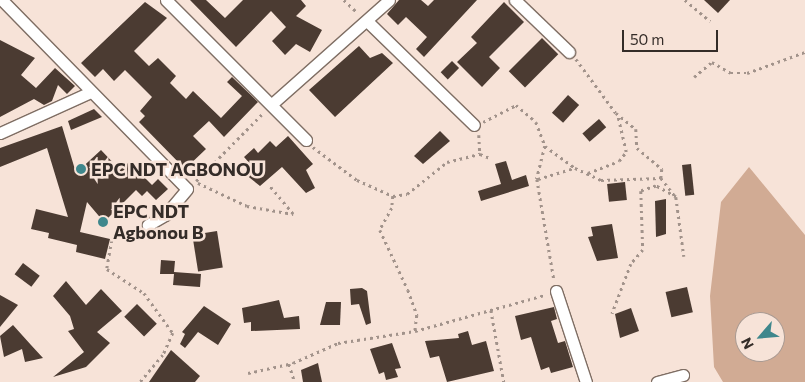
<!DOCTYPE html>
<html>
<head>
<meta charset="utf-8">
<style>
  body { margin:0 }
  #map { position:relative; width:805px; height:382px; overflow:hidden; background:#f7e3d8; font-family:Commissioner,sans-serif }
  div>[style] { position:absolute }
  .green>* { inset:0; background:#d1ab94 }
  .building>* { inset:0; background:#4b3b32; transform-origin:0 0 }
  .path>* { height:2.5px; margin-top:-1.25px; transform-origin:0; background:repeating-linear-gradient(90deg,#a2938b 0 2.5px,transparent 0 6.5px) }
  .roads { filter:drop-shadow(1px 0 #7f6e64) drop-shadow(-1px 0 #7f6e64) drop-shadow(0 1px #7f6e64) drop-shadow(0 -1px #7f6e64) }
  .street>* { height:11px; margin:-5.5px; padding:0 5.5px; transform-origin:5.5px; border-radius:5.5px; background:#fff }
  .dots>* { width:14px; height:14px; translate:-50% -50%; box-sizing:border-box; border:2px solid #f7e3d8; border-radius:50% }
  span { translate:-50% -50%; white-space:nowrap; text-align:center; line-height:1.15; -webkit-text-stroke:5px #f7e3d8; paint-order:stroke }
  .poi-label { font-size:18px; color:#342c28; font-weight:700 }
  .left { translate:0 -50%; text-align:left }
  .north { position:absolute; left:735px; top:312px; width:50px; height:50px; box-sizing:border-box; background:#f7e3d8; border:1px solid #a99a92; border-radius:50%; rotate:243deg; font-size:14px; font-weight:700; line-height:20px; text-align:center; color:#342c28 }
  .north::after { content:''; display:block; margin:auto; width:18px; height:22px; background:#3f878c; clip-path:polygon(50% 0,100% 100%,50% 72%,0 100%) }
  .scale { position:absolute; left:622px; top:30px; width:96px; height:22px; box-sizing:border-box; border:2px solid #342c28; border-top:0; padding-left:6px; font-size:15px; line-height:18px; white-space:nowrap; color:#342c28; -webkit-text-stroke:4px #f7e3d8; paint-order:stroke }
</style>
</head>
<body>
<div id="map">
  <div class="green">
    <i style="clip-path:polygon(evenodd,749px 167px,805px 235px,805px 382px,723px 382px,714px 367px,710px 296px,721px 202px,749px 167px,745px 322px,775px 322px,775px 352px,745px 352px,745px 322px)"></i>
  </div>
  <div class="building">
    <i style="clip-path:polygon(190px 0,206px 0,225px 18px,243px 0,301px 0,306px 6px,296px 16px,322px 30px,310px 52px,296px 44px,285px 55px,272px 41px,286px 27px,271px 11px,236px 47px)"></i>
    <i style="clip-path:polygon(399px 0,421px 0,428px 6px,434px 0,477px 0,424px 57px,416px 49px,427px 37px,406px 17px,398px 25px,387px 14px)"></i>
    <i style="clip-path:polygon(704px 0,730px 0,718px 13px)"></i>
    <i style="clip-path:polygon(145px 2px,167px 18px,134px 51px,149px 66px,158px 58px,176px 76px,170px 83px,186px 99px,193px 91px,221px 118px,242px 96px,227px 82px,232px 77px,258px 102px,224px 137px,209px 121px,193px 136px,206px 149px,185px 169px,139px 122px,145px 116px,140px 111px,152px 97px,125px 70px,114px 81px,103px 69px,95px 77px,81px 63px)"></i>
    <i style="clip-path:polygon(504px 2px,524px 22px,489px 57px,500px 68px,482px 87px,457px 62px,477px 43px,471px 37px)"></i>
    <i style="left:542px;top:38px;width:23px;height:47px;rotate:45deg"></i>
    <i style="clip-path:polygon(0 40px,35px 58px,21px 75px,36px 88px,55px 68px,75px 86px,67px 94px,58px 85px,52px 101px,44px 105px,34px 99px,0 117px)"></i>
    <i style="clip-path:polygon(359px 46px,370px 58px,382px 53px,393px 63px,335px 117px,309px 90px)"></i>
    <i style="left:452px;top:61px;width:10px;height:16px;rotate:45deg"></i>
    <i style="left:568px;top:95px;width:15px;height:24px;rotate:42deg"></i>
    <i style="clip-path:polygon(94px 109px,102px 117px,71px 130px,68px 121px)"></i>
    <i style="left:599px;top:119px;width:11px;height:22px;rotate:49deg"></i>
    <i style="clip-path:polygon(62px 126px,76px 173px,101px 150px,120px 170px,129px 162px,152px 185px,158px 179px,168px 189px,156px 200px,147px 191px,142px 196px,136px 190px,104px 222px,87px 202px,80px 232px,110px 239px,105px 259px,76px 252px,77px 245px,48px 238px,49px 233px,31px 229px,36px 209px,68px 217px,47px 148px,0 167px,0 148px)"></i>
    <i style="clip-path:polygon(440px 131px,450px 141px,423px 164px,414px 156px)"></i>
    <i style="clip-path:polygon(288px 136px,313px 164px,306px 170px,315px 188px,306px 193px,282px 167px,260px 186px,245px 174px,252px 166px,244px 157px,254px 148px,258px 153px,270px 141px,276px 147px)"></i>
    <i style="clip-path:polygon(506px 161px,512px 180px,526px 175px,529px 186px,481px 201px,478px 191px,501px 184px,495px 164px)"></i>
    <i style="left:691px;top:164px;width:31px;height:9px;rotate:84deg"></i>
    <i style="left:625px;top:182px;width:18px;height:18px;rotate:84deg"></i>
    <i style="clip-path:polygon(666px 199px,666px 234px,656px 237px,655px 201px)"></i>
    <i style="clip-path:polygon(612px 224px,618px 258px,597px 261px,588px 237px,593px 236px,591px 227px)"></i>
    <i style="left:217px;top:231px;width:37px;height:25px;rotate:81deg"></i>
    <i style="clip-path:polygon(161px 260px,175px 261px,174px 272px,201px 274px,200px 287px,173px 285px,174px 274px,160px 274px)"></i>
    <i style="left:23px;top:263px;width:21px;height:14px;rotate:37deg"></i>
    <i style="clip-path:polygon(66px 281px,86px 305px,101px 289px,122px 311px,97px 332px,110px 343px,86px 367px,53px 377px,84px 352px,68px 331px,74px 329px,70px 316px,53px 296px)"></i>
    <i style="left:687px;top:287px;width:26px;height:22px;rotate:77deg"></i>
    <i style="clip-path:polygon(362px 288px,367px 291px,371px 323px,366px 325px,359px 304px,351px 305px,350px 289px)"></i>
    <i style="clip-path:polygon(0 295px,18px 305px,0 327px)"></i>
    <i style="clip-path:polygon(279px 300px,284px 318px,299px 316px,300px 329px,251px 331px,251px 322px,244px 323px,242px 308px)"></i>
    <i style="clip-path:polygon(326px 302px,341px 302px,340px 325px,320px 325px)"></i>
    <i style="left:137px;top:304px;width:28px;height:18px;rotate:45deg"></i>
    <i style="clip-path:polygon(204px 306px,231px 324px,218px 345px,198px 332px,185px 348px,180px 344px,185px 334px,182px 332px)"></i>
    <i style="clip-path:polygon(554px 307px,557px 319px,551px 321px,558px 343px,565px 341px,573px 367px,551px 373px,549px 367px,541px 370px,531px 337px,521px 340px,515px 316px)"></i>
    <i style="clip-path:polygon(631px 308px,639px 331px,620px 338px,615px 314px)"></i>
    <i style="clip-path:polygon(13px 325px,31px 345px,43px 358px,25px 362px,22px 349px,4px 357px,0 336px)"></i>
    <i style="clip-path:polygon(468px 331px,472px 345px,486px 341px,494px 371px,447px 382px,439px 356px,430px 358px,425px 341px,459px 338px,458px 334px)"></i>
    <i style="clip-path:polygon(392px 343px,401px 368px,395px 369px,398px 377px,386px 380px,384px 372px,379px 374px,370px 349px)"></i>
    <i style="clip-path:polygon(171px 350px,200px 376px,195px 382px,149px 382px)"></i>
    <i style="clip-path:polygon(318px 363px,322px 382px,303px 382px,301px 370px)"></i>
  </div>
  <div class="path">
    <i style="left:344px;top:0;width:19px;rotate:43deg"></i>
    <i style="left:685px;top:0;width:33px;rotate:40deg"></i>
    <i style="left:576px;top:59px;width:67px;rotate:53.5deg"></i>
    <i style="left:616px;top:113px;width:26px;rotate:39deg"></i>
    <i style="left:636px;top:129px;width:19px;rotate:87deg"></i>
    <i style="left:637px;top:148px;width:33px;rotate:40deg"></i>
    <i style="left:662px;top:169px;width:9px;rotate:96deg"></i>
    <i style="left:661px;top:178px;width:24px;rotate:52deg"></i>
    <i style="left:676px;top:197px;width:23px;rotate:-151deg"></i>
    <i style="left:656px;top:186px;width:16px;rotate:162deg"></i>
    <i style="left:641px;top:191px;width:59px;rotate:88.1deg"></i>
    <i style="left:643px;top:250px;width:18px;rotate:131deg"></i>
    <i style="left:631px;top:264px;width:53px;rotate:110.8deg"></i>
    <i style="left:694px;top:77px;width:23px;rotate:-40deg"></i>
    <i style="left:712px;top:62px;width:22px;rotate:30deg"></i>
    <i style="left:731px;top:73px;width:16px"></i>
    <i style="left:747px;top:73px;width:62px;rotate:-19.9deg"></i>
    <i style="left:483px;top:122px;width:37px;rotate:-27deg"></i>
    <i style="left:516px;top:105px;width:26px;rotate:40deg"></i>
    <i style="left:536px;top:122px;width:26px;rotate:69deg"></i>
    <i style="left:545px;top:146px;width:34px;rotate:104deg"></i>
    <i style="left:537px;top:179px;width:102px;rotate:80.4deg"></i>
    <i style="left:479px;top:135px;width:19px;rotate:87deg"></i>
    <i style="left:545px;top:146px;width:37px;rotate:36deg"></i>
    <i style="left:575px;top:168px;width:29px;rotate:25deg"></i>
    <i style="left:601px;top:180px;width:60px;rotate:-1.9deg"></i>
    <i style="left:313px;top:147px;width:55px;rotate:36.9deg"></i>
    <i style="left:357px;top:180px;width:39px;rotate:24deg"></i>
    <i style="left:393px;top:196px;width:14px;rotate:-8deg"></i>
    <i style="left:407px;top:194px;width:51px;rotate:-38.7deg"></i>
    <i style="left:447px;top:162px;width:34px;rotate:-14deg"></i>
    <i style="left:480px;top:154px;width:11px;rotate:22deg"></i>
    <i style="left:588px;top:173px;width:33px;rotate:-21deg"></i>
    <i style="left:619px;top:161px;width:11px;rotate:-52deg"></i>
    <i style="left:626px;top:152px;width:39px;rotate:-103deg"></i>
    <i style="left:538px;top:179px;width:39px;rotate:-17deg"></i>
    <i style="left:196px;top:181px;width:97px;rotate:-45.4deg"></i>
    <i style="left:198px;top:183px;width:54px;rotate:25.1deg"></i>
    <i style="left:247px;top:206px;width:47px;rotate:9.9deg"></i>
    <i style="left:293px;top:214px;width:38px;rotate:-130deg"></i>
    <i style="left:393px;top:196px;width:12px;rotate:95deg"></i>
    <i style="left:392px;top:208px;width:25px;rotate:119deg"></i>
    <i style="left:380px;top:230px;width:66px;rotate:65deg"></i>
    <i style="left:408px;top:290px;width:27px;rotate:70deg"></i>
    <i style="left:417px;top:315px;width:16px;rotate:97deg"></i>
    <i style="left:676px;top:197px;width:60px;rotate:82.3deg"></i>
    <i style="left:112px;top:240px;width:29px;rotate:100deg"></i>
    <i style="left:107px;top:269px;width:44px;rotate:33deg"></i>
    <i style="left:144px;top:293px;width:49px;rotate:54.1deg"></i>
    <i style="left:173px;top:333px;width:24px;rotate:114deg"></i>
    <i style="left:163px;top:355px;width:35px;rotate:130deg"></i>
    <i style="left:491px;top:310px;width:73px;rotate:79.8deg"></i>
    <i style="left:289px;top:364px;width:19px;rotate:72deg"></i>
    <i style="left:248px;top:373px;width:46px;rotate:-12.5deg"></i>
    <i style="left:293px;top:363px;width:49px;rotate:-24deg"></i>
    <i style="left:338px;top:343px;width:78px;rotate:-8.9deg"></i>
    <i style="left:415px;top:331px;width:135px;rotate:-15.5deg"></i>
  </div>
  <div class="roads">
    <div class="street">
      <i style="left:2px;top:0;width:264px;rotate:45.6deg"></i>
      <i style="left:187px;top:189px;width:34px;rotate:130deg"></i>
      <i style="left:165px;top:215px;width:20px;rotate:150deg"></i>
      <i style="left:166px;top:0;width:198px;rotate:45deg"></i>
      <i style="left:515px;top:0;width:75px;rotate:43.9deg"></i>
      <i style="left:367px;top:21px;width:149px;rotate:44.2deg"></i>
      <i style="left:273px;top:103px;width:155px;rotate:-41.6deg"></i>
      <i style="left:0;top:133px;width:100px;rotate:-24.3deg"></i>
      <i style="left:556px;top:291px;width:96px;rotate:71.8deg"></i>
      <i style="left:657px;top:382px;width:27px;rotate:-15deg"></i>
    </div>
  </div>
  <div class="dots">
    <i style="left:81px;top:169px;background:#3f878c"></i>
    <i style="left:103px;top:222px;background:#3f878c"></i>
  </div>
  <div class="poi-label">
    <span class="left" style="left:91px;top:169px">EPC NDT AGBONOU</span>
    <span class="left" style="left:113px;top:222px">EPC NDT<br>Agbonou B</span>
  </div>
  <div class="north">N</div>
  <div class="scale">50 m</div>
</div>
</body>
</html>
